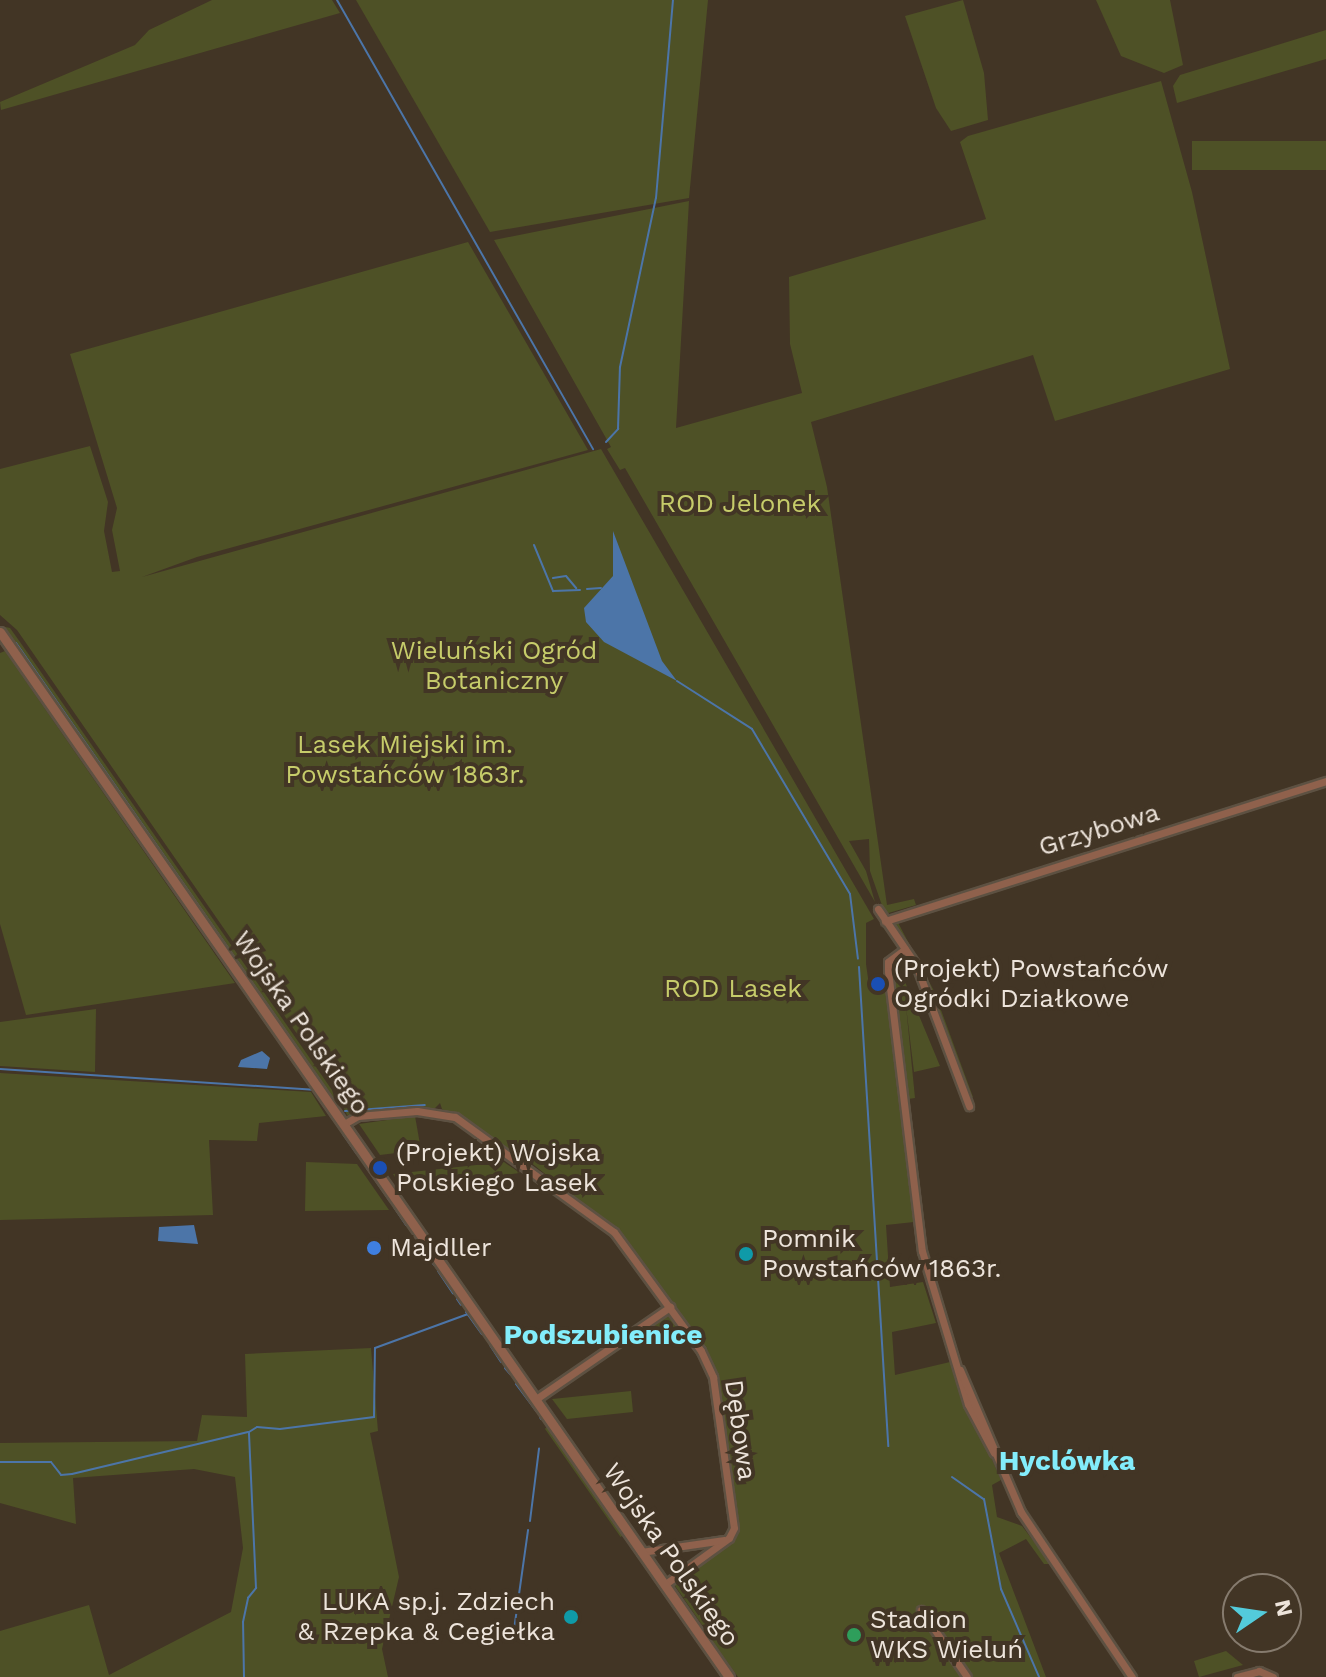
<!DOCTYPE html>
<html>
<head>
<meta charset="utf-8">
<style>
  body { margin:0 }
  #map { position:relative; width:1326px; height:1677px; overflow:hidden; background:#423525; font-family:"Work Sans",sans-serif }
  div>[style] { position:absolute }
  .green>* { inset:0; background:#4e5126; transform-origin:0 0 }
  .water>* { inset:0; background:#4c75a8 }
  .stream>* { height:2px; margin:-1px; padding:0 1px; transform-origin:1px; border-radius:1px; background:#4c75a8 }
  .roads { filter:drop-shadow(2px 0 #5d5142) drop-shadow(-2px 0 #5d5142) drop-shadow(0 2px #5d5142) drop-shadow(0 -2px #5d5142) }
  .minor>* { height:7px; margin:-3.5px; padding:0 3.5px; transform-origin:3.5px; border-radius:3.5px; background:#8f614c }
  .tertiary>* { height:9px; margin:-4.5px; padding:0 4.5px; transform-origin:4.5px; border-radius:4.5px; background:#8f614c }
  .dots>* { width:22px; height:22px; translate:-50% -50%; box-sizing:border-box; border:4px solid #423525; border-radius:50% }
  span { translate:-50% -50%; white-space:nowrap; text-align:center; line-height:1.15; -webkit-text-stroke:8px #423525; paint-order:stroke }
  .park-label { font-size:26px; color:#c6cc6a }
  .street-label { font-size:26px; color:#ede4db }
  .poi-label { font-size:26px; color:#ede4db }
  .left { translate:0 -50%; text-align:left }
  .right { translate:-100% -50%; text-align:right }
  .neighbourhood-label { font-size:28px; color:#83edfb; font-weight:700 }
  .north { position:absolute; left:1222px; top:1573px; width:80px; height:80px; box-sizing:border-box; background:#423525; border:2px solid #867b6e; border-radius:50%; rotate:77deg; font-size:22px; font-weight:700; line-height:32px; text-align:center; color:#ede4db }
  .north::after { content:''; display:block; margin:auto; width:28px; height:36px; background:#53cbdb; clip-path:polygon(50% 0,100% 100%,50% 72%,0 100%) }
</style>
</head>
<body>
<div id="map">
  <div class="green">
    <i style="clip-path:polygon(212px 0,332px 0,340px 13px,1px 110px,0 102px,135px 45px,149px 30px)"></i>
    <i style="clip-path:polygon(356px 0,708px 0,689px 198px,490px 232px)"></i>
    <i style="clip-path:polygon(963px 0,984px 73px,988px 120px,951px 131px,936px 108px,905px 16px)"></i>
    <i style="clip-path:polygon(1096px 0,1170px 0,1183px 65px,1164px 73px,1121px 56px)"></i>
    <i style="clip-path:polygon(1326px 30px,1326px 59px,1177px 103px,1173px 86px,1180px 75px)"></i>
    <i style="clip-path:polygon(1161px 81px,1192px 192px,1230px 369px,1055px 421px,1033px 355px,811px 422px,827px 487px,887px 905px,914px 899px,916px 905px,885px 914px,870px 871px,869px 839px,849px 841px,866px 871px,875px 902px,625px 468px,620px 470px,607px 449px,611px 447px,494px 240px,689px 201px,676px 428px,802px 393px,790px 344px,789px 277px,986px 219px,960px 142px,968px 136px)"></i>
    <i style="left:1326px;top:141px;width:29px;height:134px;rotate:90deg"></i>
    <i style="clip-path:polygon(468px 242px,588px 450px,197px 557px,142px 577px,601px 449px,874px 919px,866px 923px,866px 964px,869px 985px,887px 985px,914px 1222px,886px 1225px,890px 1287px,923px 1282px,936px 1323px,892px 1332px,895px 1375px,950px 1362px,1001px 1480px,992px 1485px,997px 1517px,1022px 1526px,1051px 1564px,1044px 1564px,1026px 1539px,999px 1553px,1046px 1677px,738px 1677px,718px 1649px,734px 1677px,706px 1638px,715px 1631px,711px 1623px,702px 1625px,673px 1583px,732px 1541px,738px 1527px,715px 1373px,696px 1337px,620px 1234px,519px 1153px,515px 1157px,442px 1109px,440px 1103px,435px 1108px,347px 1115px,336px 1090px,177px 861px,17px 630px,0 615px,0 469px,90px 446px,108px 502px,104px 531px,112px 572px,120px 571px,112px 530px,117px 508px,70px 354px)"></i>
    <i style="clip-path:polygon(1px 626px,10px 628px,20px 642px,332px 1090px,337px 1106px)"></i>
    <i style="clip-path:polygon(5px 651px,235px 983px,26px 1015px,0 924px,0 653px)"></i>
    <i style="clip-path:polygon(895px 917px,934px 991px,973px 1097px,968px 1097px,916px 958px,893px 927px)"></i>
    <i style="clip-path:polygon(897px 959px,912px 972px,903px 977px,940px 1066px,914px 1072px,906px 1006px,915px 1098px,908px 1099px,890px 966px)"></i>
    <i style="clip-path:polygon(96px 1009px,95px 1072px,0 1066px,0 1022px)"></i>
    <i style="clip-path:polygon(0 1073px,311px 1092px,326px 1116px,259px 1123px,257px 1141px,209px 1140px,213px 1215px,0 1220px)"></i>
    <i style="clip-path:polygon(415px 1116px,421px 1150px,380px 1155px,359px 1124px)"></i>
    <i style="clip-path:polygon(306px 1162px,357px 1164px,389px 1210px,305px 1211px)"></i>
    <i style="clip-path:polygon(504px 1162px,520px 1173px,402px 1188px,393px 1174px)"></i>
    <i style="clip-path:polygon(667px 1313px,683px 1336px,645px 1344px,641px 1330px)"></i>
    <i style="clip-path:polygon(371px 1348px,378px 1431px,370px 1433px,399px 1577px,382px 1649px,388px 1677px,0 1677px,0 1631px,89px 1605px,109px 1675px,231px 1612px,243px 1548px,235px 1477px,194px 1469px,73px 1478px,76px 1524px,0 1503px,0 1443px,197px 1441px,202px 1415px,247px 1417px,245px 1354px)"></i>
    <i style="clip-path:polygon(631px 1391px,633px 1412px,567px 1419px,552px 1399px)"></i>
    <i style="left:549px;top:1426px;width:132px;height:5px;rotate:55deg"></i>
    <i style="clip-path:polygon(1226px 1651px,1243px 1665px,1199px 1677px,1194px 1661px)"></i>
  </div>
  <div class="water">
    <i style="clip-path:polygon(613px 531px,662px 661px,677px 681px,604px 642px,586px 622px,584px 608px,613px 576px)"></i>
    <i style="clip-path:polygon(262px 1051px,270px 1058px,267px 1069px,238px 1067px,241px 1060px)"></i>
    <i style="clip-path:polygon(194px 1225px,198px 1244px,158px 1241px,159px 1227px)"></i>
  </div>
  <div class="stream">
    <i style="left:337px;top:0;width:517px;rotate:60.31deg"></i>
    <i style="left:606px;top:442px;width:18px;rotate:-47deg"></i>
    <i style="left:618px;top:429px;width:62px;rotate:-88.2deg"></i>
    <i style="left:620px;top:367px;width:173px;rotate:-78deg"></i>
    <i style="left:656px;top:198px;width:199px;rotate:-85.1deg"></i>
    <i style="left:534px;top:545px;width:50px;rotate:67.6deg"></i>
    <i style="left:553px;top:591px;width:27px;rotate:-2deg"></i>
    <i style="left:553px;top:578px;width:13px;rotate:-9deg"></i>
    <i style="left:566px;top:576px;width:16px;rotate:50deg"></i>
    <i style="left:587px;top:589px;width:14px;rotate:-4deg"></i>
    <i style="left:16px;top:643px;width:554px;rotate:55.22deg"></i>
    <i style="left:7px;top:651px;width:283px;rotate:55.1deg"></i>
    <i style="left:677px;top:681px;width:89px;rotate:32.6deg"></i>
    <i style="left:752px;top:729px;width:192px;rotate:59.3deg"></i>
    <i style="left:850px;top:894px;width:65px;rotate:83deg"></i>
    <i style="left:859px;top:967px;width:480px;rotate:86.5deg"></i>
    <i style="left:258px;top:1010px;width:95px;rotate:55.3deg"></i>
    <i style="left:0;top:1069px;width:314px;rotate:3.8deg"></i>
    <i style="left:313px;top:1090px;width:22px;rotate:56deg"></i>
    <i style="left:345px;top:1111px;width:80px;rotate:-4.3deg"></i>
    <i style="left:329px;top:1113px;width:15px;rotate:53deg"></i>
    <i style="left:343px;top:1134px;width:24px;rotate:55deg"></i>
    <i style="left:367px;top:1168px;width:40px;rotate:55.1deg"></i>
    <i style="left:394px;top:1207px;width:22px;rotate:56deg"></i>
    <i style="left:423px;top:1249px;width:2px;rotate:63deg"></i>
    <i style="left:430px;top:1259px;width:7px;rotate:56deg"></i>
    <i style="left:438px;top:1271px;width:27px;rotate:56deg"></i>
    <i style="left:457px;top:1299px;width:7px;rotate:56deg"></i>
    <i style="left:466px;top:1312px;width:27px;rotate:54deg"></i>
    <i style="left:490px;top:1345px;width:20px;rotate:57deg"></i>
    <i style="left:505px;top:1368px;width:8px;rotate:50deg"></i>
    <i style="left:516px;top:1384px;width:34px;rotate:53deg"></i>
    <i style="left:540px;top:1417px;width:2px;rotate:63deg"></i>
    <i style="left:0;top:1462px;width:51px"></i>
    <i style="left:51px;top:1462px;width:16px;rotate:52deg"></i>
    <i style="left:61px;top:1475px;width:11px;rotate:-5deg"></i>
    <i style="left:72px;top:1474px;width:181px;rotate:-13.4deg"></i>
    <i style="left:952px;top:1477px;width:39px;rotate:35deg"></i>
    <i style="left:984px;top:1499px;width:92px;rotate:79.3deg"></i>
    <i style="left:1001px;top:1589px;width:96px;rotate:66.6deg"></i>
    <i style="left:530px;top:1521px;width:73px;rotate:-82.9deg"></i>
    <i style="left:513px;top:1637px;width:108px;rotate:-82deg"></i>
    <i style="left:244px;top:1677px;width:55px;rotate:-91deg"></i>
    <i style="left:243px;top:1622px;width:25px;rotate:-78deg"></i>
    <i style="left:248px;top:1598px;width:13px;rotate:-51deg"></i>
    <i style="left:256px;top:1588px;width:156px;rotate:-92.6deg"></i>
    <i style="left:249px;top:1432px;width:9px;rotate:-32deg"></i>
    <i style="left:257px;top:1427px;width:23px;rotate:5deg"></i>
    <i style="left:280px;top:1429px;width:95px;rotate:-7.3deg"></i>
    <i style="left:374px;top:1417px;width:69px;rotate:-89.2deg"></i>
    <i style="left:375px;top:1348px;width:99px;rotate:-20.1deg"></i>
  </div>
  <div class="roads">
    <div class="minor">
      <i style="left:878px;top:909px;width:68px;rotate:55.8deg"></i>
      <i style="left:916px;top:965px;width:151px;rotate:69.4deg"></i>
      <i style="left:885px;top:921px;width:463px;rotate:-17.6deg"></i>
      <i style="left:905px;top:949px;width:21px;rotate:143deg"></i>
      <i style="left:888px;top:962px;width:9px;rotate:90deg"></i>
      <i style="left:888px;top:971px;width:282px;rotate:83.1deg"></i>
      <i style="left:922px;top:1251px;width:160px;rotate:73.3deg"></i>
      <i style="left:968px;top:1404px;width:55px;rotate:62deg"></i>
      <i style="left:344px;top:1124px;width:16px;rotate:-30deg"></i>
      <i style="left:358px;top:1116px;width:59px;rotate:-4.8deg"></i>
      <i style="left:417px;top:1111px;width:38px;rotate:9deg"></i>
      <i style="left:455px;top:1117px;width:196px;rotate:35.9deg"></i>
      <i style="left:614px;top:1232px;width:147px;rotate:53.8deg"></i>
      <i style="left:701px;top:1351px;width:29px;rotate:65deg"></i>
      <i style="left:713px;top:1377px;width:152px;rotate:82.1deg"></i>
      <i style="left:734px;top:1528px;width:11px;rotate:117deg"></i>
      <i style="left:729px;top:1538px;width:80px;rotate:144.1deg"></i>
      <i style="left:960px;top:1370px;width:155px;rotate:66.8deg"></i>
      <i style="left:1021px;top:1512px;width:199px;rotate:56.1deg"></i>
      <i style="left:536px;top:1399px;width:163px;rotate:-34.5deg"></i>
      <i style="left:641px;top:1552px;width:84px;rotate:-8.2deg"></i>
      <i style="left:921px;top:1610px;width:81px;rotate:55.5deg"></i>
      <i style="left:1237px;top:1677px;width:23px;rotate:-15deg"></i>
      <i style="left:1259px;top:1671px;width:15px;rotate:23deg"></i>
    </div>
    <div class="tertiary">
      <i style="left:0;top:632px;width:1274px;rotate:55.1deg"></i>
    </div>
  </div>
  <div class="dots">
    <i style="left:878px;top:984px;background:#1a4fb4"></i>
    <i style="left:380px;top:1168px;background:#1a4fb4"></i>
    <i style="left:374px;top:1248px;background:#3f7fe0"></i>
    <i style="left:746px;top:1254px;background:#0f9aa8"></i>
    <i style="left:571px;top:1617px;background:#0f9aa8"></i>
    <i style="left:854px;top:1635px;background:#2e9e5b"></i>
  </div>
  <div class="park-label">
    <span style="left:740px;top:504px">ROD Jelonek</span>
    <span style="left:494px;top:666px">Wieluński Ogród<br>Botaniczny</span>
    <span style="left:405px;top:760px">Lasek Miejski im.<br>Powstańców 1863r.</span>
    <span style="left:733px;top:989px">ROD Lasek</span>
  </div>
  <div class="street-label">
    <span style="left:1099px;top:830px;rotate:-17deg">Grzybowa</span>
    <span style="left:301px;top:1023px;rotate:55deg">Wojska Polskiego</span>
    <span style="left:740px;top:1430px;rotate:82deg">Dębowa</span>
    <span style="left:671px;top:1555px;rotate:55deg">Wojska Polskiego</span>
  </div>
  <div class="poi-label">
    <span class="left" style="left:894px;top:984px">(Projekt) Powstańców<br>Ogródki Działkowe</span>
    <span class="left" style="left:396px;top:1168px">(Projekt) Wojska<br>Polskiego Lasek</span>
    <span class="left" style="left:762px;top:1254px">Pomnik<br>Powstańców 1863r.</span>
    <span class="left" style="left:390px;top:1248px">Majdller</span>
    <span class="right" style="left:555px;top:1617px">LUKA sp.j. Zdziech<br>&amp; Rzepka &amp; Cegiełka</span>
    <span class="left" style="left:870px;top:1635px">Stadion<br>WKS Wieluń</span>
  </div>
  <div class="neighbourhood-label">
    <span style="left:603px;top:1335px">Podszubienice</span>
    <span style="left:1067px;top:1461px">Hyclówka</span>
  </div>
  <div class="north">N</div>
</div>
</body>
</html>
